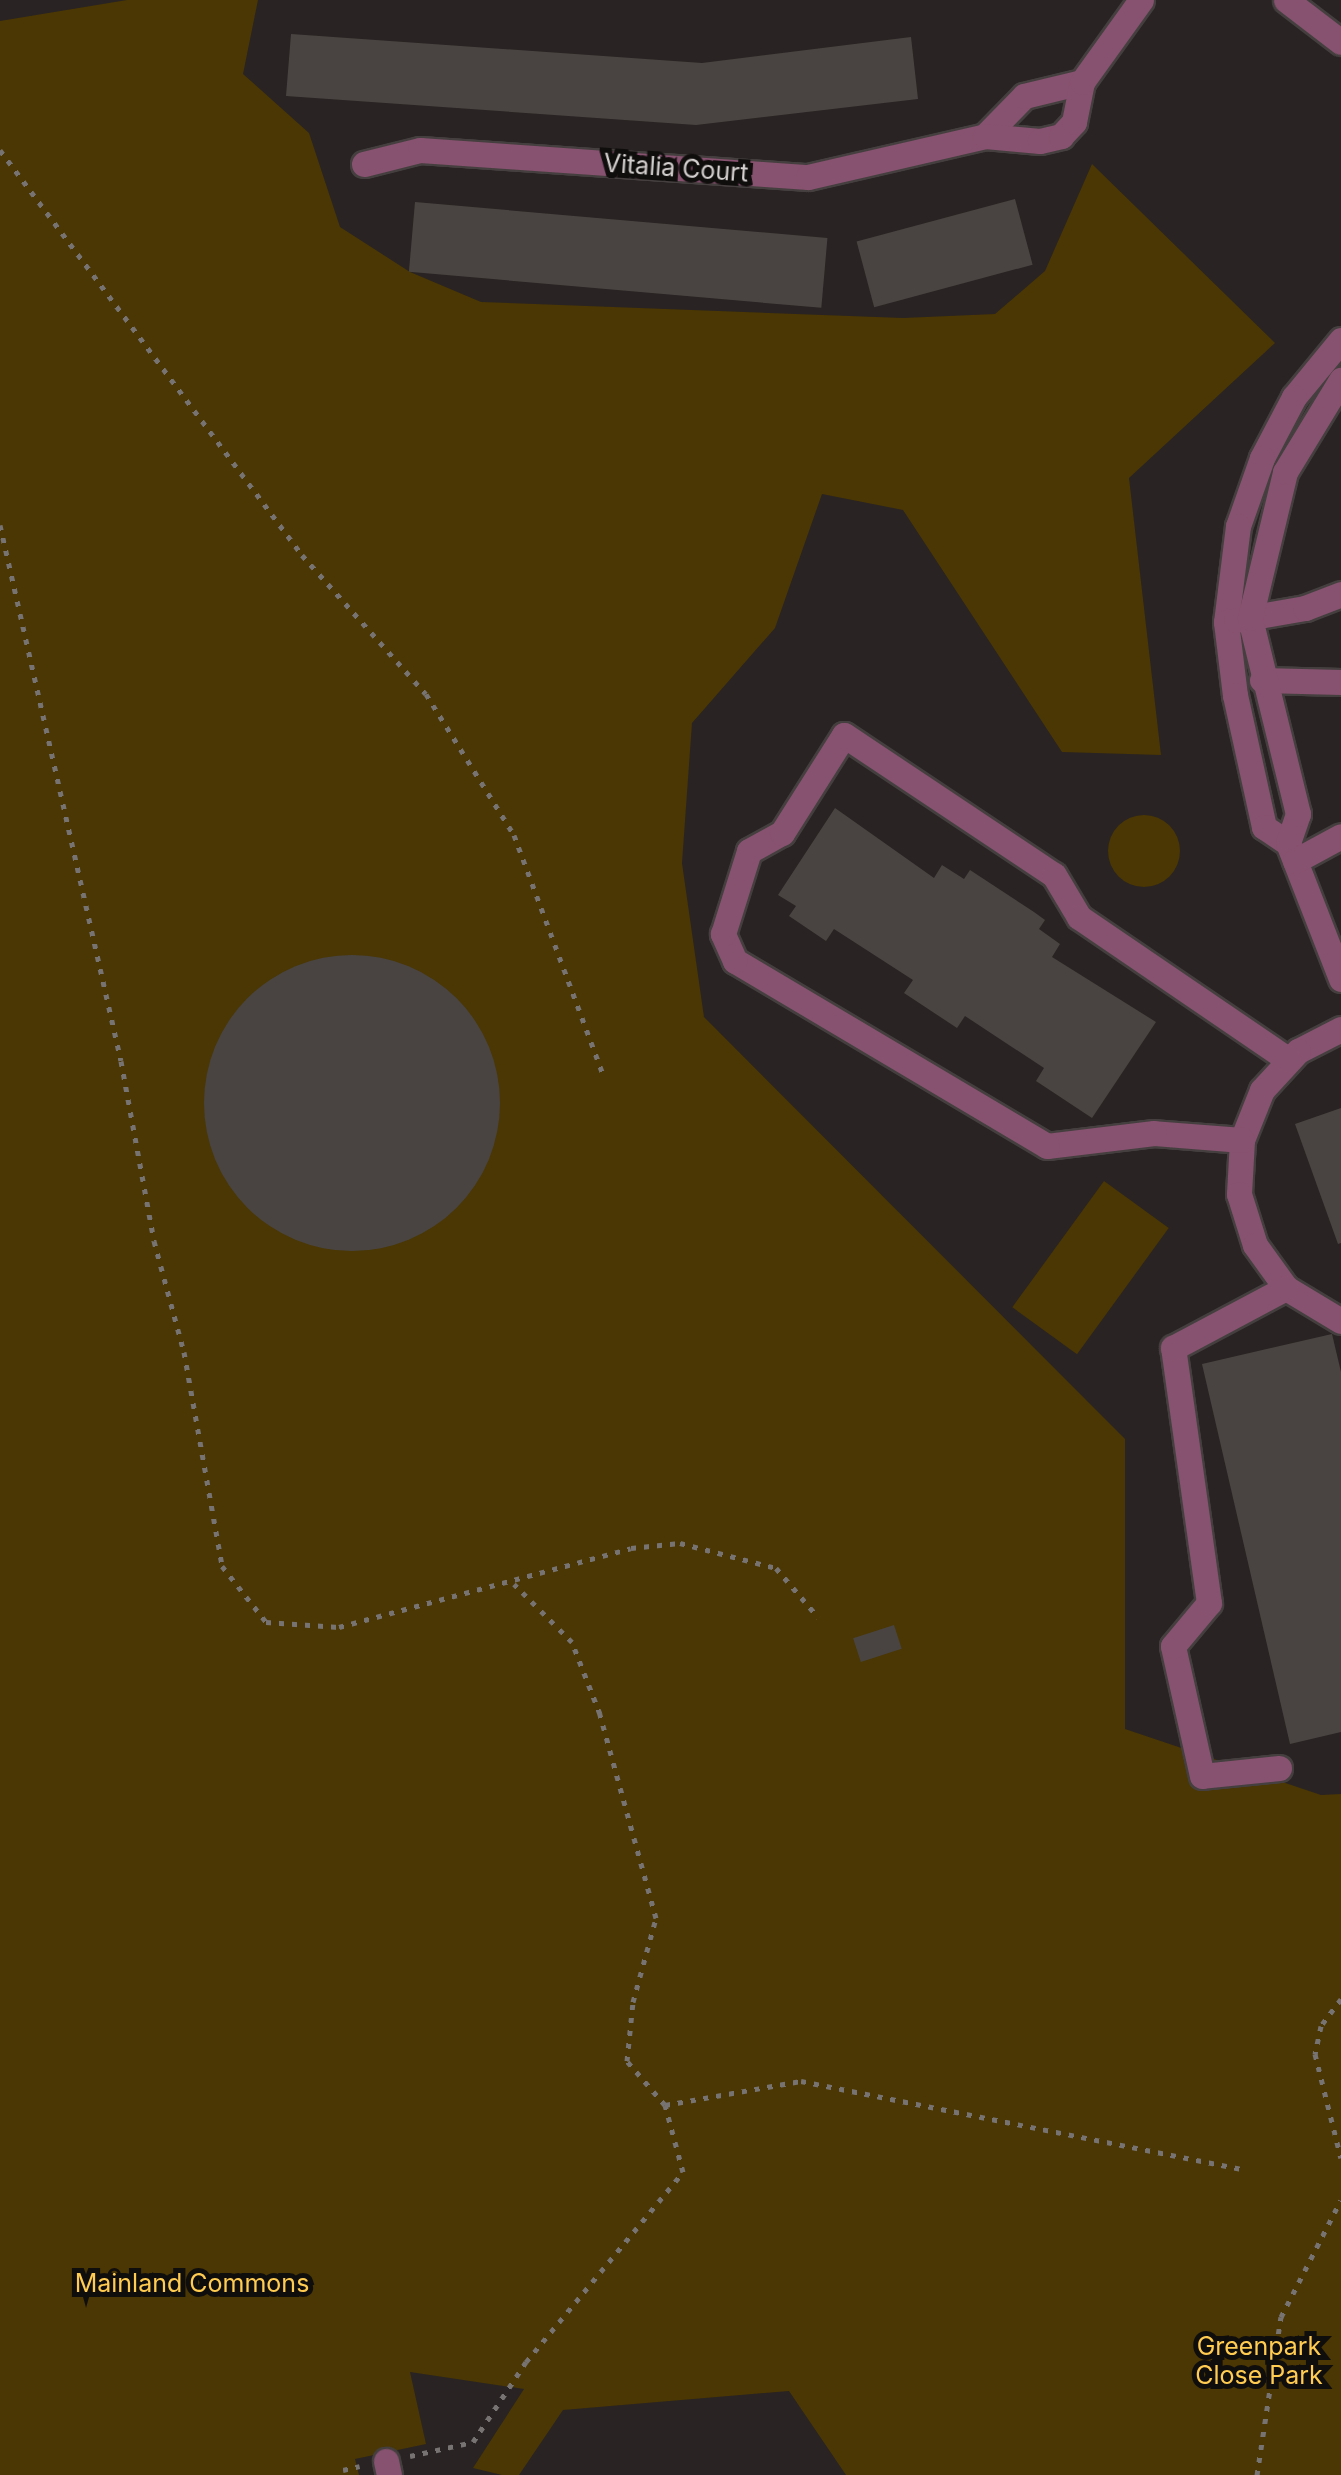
<!DOCTYPE html>
<html>
<head>
<meta charset="utf-8">
<style>
  body { margin:0 }
  #map { position:relative; width:1341px; height:2475px; overflow:hidden; background:#292323; font-family:Inter,sans-serif }
  div>[style] { position:absolute }
  .green>* { inset:0; background:#4a3703; transform-origin:0 0 }
  .round { border-radius:50% }
  .building>* { inset:0; background:#494441; transform-origin:0 0 }
  .path>* { height:5px; margin-top:-2.5px; transform-origin:0; background:repeating-linear-gradient(90deg,#787373 0 5px,transparent 0 13px) }
  .roads { filter:drop-shadow(2px 0 #453f3f) drop-shadow(-2px 0 #453f3f) drop-shadow(0 2px #453f3f) drop-shadow(0 -2px #453f3f) }
  .minor>* { height:25px; margin:-12.5px; padding:0 12.5px; transform-origin:12.5px; border-radius:12.5px; background:#87526f }
  span { translate:-50% -50%; white-space:nowrap; text-align:center; line-height:1.15; -webkit-text-stroke:10px #100d0d; paint-order:stroke }
  .street-label { font-size:25px; color:#d5d1d1 }
  .park-label { font-size:25px; color:#ffcc51 }
</style>
</head>
<body>
<div id="map">
  <div class="green">
    <i style="clip-path:polygon(127px 0,258px 0,243px 74px,309px 133px,340px 227px,410px 272px,481px 302px,903px 318px,995px 314px,1045px 271px,1092px 164px,1275px 343px,1129px 478px,1161px 755px,1062px 752px,903px 510px,822px 494px,775px 628px,692px 723px,682px 863px,704px 1017px,1125px 1439px,1125px 1729px,1321px 1795px,1341px 1794px,1341px 2475px,846px 2475px,789px 2391px,563px 2410px,519px 2475px,502px 2475px,473px 2468px,524px 2389px,410px 2372px,426px 2444px,355px 2459px,359px 2475px,0 2475px,0 21px)"></i>
    <i class="round" style="left:1108px;top:815px;width:72px;height:72px"></i>
    <i style="left:1104px;top:1181px;width:80px;height:156px;rotate:36deg"></i>
  </div>
  <div class="building">
    <i style="clip-path:polygon(291px 34px,702px 63px,911px 37px,918px 99px,696px 125px,286px 96px)"></i>
    <i style="left:1015px;top:199px;width:68px;height:164px;rotate:75deg"></i>
    <i style="left:415px;top:202px;width:414px;height:70px;rotate:5deg"></i>
    <i style="clip-path:polygon(835px 808px,934px 878px,942px 865px,964px 879px,970px 870px,1034px 912px,1045px 920px,1039px 929px,1060px 944px,1052px 957px,1156px 1022px,1092px 1118px,1036px 1081px,1044px 1068px,965px 1016px,957px 1028px,904px 993px,913px 980px,834px 929px,826px 941px,789px 916px,796px 906px,778px 895px)"></i>
    <i class="round" style="left:204px;top:955px;width:296px;height:296px"></i>
    <i style="clip-path:polygon(1341px 1108px,1341px 1243px,1338px 1244px,1295px 1124px)"></i>
    <i style="clip-path:polygon(1332px 1334px,1341px 1372px,1341px 1732px,1290px 1744px,1202px 1364px)"></i>
    <i style="left:894px;top:1625px;width:25px;height:43px;rotate:72deg"></i>
  </div>
  <div class="path">
    <i style="left:0;top:150px;width:505px;rotate:53.29deg"></i>
    <i style="left:302px;top:555px;width:186px;rotate:48.3deg"></i>
    <i style="left:426px;top:694px;width:166px;rotate:58deg"></i>
    <i style="left:514px;top:835px;width:253px;rotate:69.6deg"></i>
    <i style="left:0;top:525px;width:549px;rotate:77.28deg"></i>
    <i style="left:121px;top:1061px;width:183px;rotate:79.6deg"></i>
    <i style="left:154px;top:1241px;width:115px;rotate:74.9deg"></i>
    <i style="left:184px;top:1352px;width:217px;rotate:79.9deg"></i>
    <i style="left:222px;top:1566px;width:71px;rotate:51.8deg"></i>
    <i style="left:266px;top:1622px;width:73px;rotate:3.9deg"></i>
    <i style="left:339px;top:1627px;width:302px;rotate:-15.1deg"></i>
    <i style="left:631px;top:1548px;width:49px;rotate:-5.8deg"></i>
    <i style="left:680px;top:1543px;width:99px;rotate:14.6deg"></i>
    <i style="left:776px;top:1568px;width:65px;rotate:49.4deg"></i>
    <i style="left:1341px;top:1999px;width:34px;rotate:127deg"></i>
    <i style="left:1321px;top:2026px;width:29px;rotate:102deg"></i>
    <i style="left:1315px;top:2054px;width:107px;rotate:76deg"></i>
    <i style="left:665px;top:2105px;width:138px;rotate:-10deg"></i>
    <i style="left:801px;top:2081px;width:448px;rotate:11.3deg"></i>
    <i style="left:410px;top:2456px;width:65px;rotate:-12.5deg"></i>
    <i style="left:473px;top:2442px;width:96px;rotate:-56.5deg"></i>
    <i style="left:526px;top:2362px;width:246px;rotate:-50.4deg"></i>
    <i style="left:683px;top:2172px;width:69px;rotate:-105deg"></i>
    <i style="left:665px;top:2105px;width:58px;rotate:-130.8deg"></i>
    <i style="left:627px;top:2061px;width:59px;rotate:-84.2deg"></i>
    <i style="left:633px;top:2002px;width:87px;rotate:-74.7deg"></i>
    <i style="left:656px;top:1918px;width:212px;rotate:-105.4deg"></i>
    <i style="left:600px;top:1714px;width:77px;rotate:-111.3deg"></i>
    <i style="left:572px;top:1642px;width:82px;rotate:-135deg"></i>
    <i style="left:343px;top:2470px;width:17px;rotate:-13deg"></i>
    <i style="left:1257px;top:2475px;width:160px;rotate:-81.4deg"></i>
    <i style="left:1281px;top:2317px;width:131px;rotate:-62.9deg"></i>
  </div>
  <div class="roads">
    <div class="minor">
      <i style="left:1286px;top:0;width:69px;rotate:37.4deg"></i>
      <i style="left:985px;top:136px;width:56px;rotate:-45.7deg"></i>
      <i style="left:1024px;top:96px;width:60px;rotate:-13.6deg"></i>
      <i style="left:364px;top:164px;width:58px;rotate:-14deg"></i>
      <i style="left:420px;top:150px;width:389px;rotate:4deg"></i>
      <i style="left:808px;top:177px;width:182px;rotate:-13deg"></i>
      <i style="left:985px;top:136px;width:55px;rotate:5.2deg"></i>
      <i style="left:1040px;top:141px;width:22px;rotate:-13deg"></i>
      <i style="left:1061px;top:136px;width:19px;rotate:-47deg"></i>
      <i style="left:1074px;top:122px;width:41px;rotate:-78.7deg"></i>
      <i style="left:1082px;top:82px;width:101px;rotate:-54.3deg"></i>
      <i style="left:1341px;top:340px;width:74px;rotate:129.5deg"></i>
      <i style="left:1294px;top:397px;width:69px;rotate:117.7deg"></i>
      <i style="left:1262px;top:458px;width:72px;rotate:109.4deg"></i>
      <i style="left:1238px;top:526px;width:97px;rotate:97.1deg"></i>
      <i style="left:1226px;top:622px;width:74px;rotate:83deg"></i>
      <i style="left:1235px;top:695px;width:135px;rotate:77.6deg"></i>
      <i style="left:1264px;top:827px;width:29px;rotate:34deg"></i>
      <i style="left:1288px;top:843px;width:146px;rotate:68.7deg"></i>
      <i style="left:1236px;top:620px;width:70px;rotate:-9.9deg"></i>
      <i style="left:1305px;top:608px;width:39px;rotate:-21deg"></i>
      <i style="left:1262px;top:680px;width:79px;rotate:1.5deg"></i>
      <i style="left:1288px;top:843px;width:31px;rotate:-71deg"></i>
      <i style="left:1298px;top:814px;width:202px;rotate:-103.8deg"></i>
      <i style="left:1250px;top:618px;width:150px;rotate:-76.5deg"></i>
      <i style="left:1285px;top:472px;width:108px;rotate:-58.7deg"></i>
      <i style="left:1295px;top:861px;width:52px;rotate:-28.5deg"></i>
      <i style="left:1341px;top:1029px;width:48px;rotate:152.9deg"></i>
      <i style="left:1298px;top:1051px;width:53px;rotate:132.7deg"></i>
      <i style="left:1262px;top:1090px;width:54px;rotate:111.8deg"></i>
      <i style="left:1242px;top:1140px;width:54px;rotate:93.2deg"></i>
      <i style="left:1239px;top:1194px;width:53px;rotate:72.6deg"></i>
      <i style="left:1255px;top:1245px;width:53px;rotate:54.2deg"></i>
      <i style="left:1286px;top:1288px;width:64px;rotate:31deg"></i>
      <i style="left:1242px;top:1140px;width:88px;rotate:-175.5deg"></i>
      <i style="left:1154px;top:1133px;width:108px;rotate:173.1deg"></i>
      <i style="left:1047px;top:1146px;width:363px;rotate:-149.3deg"></i>
      <i style="left:735px;top:961px;width:30px;rotate:-114deg"></i>
      <i style="left:723px;top:934px;width:87px;rotate:-72.6deg"></i>
      <i style="left:749px;top:851px;width:38px;rotate:-29deg"></i>
      <i style="left:782px;top:833px;width:116px;rotate:-57.7deg"></i>
      <i style="left:844px;top:735px;width:252px;rotate:33.7deg"></i>
      <i style="left:1054px;top:875px;width:49px;rotate:59.2deg"></i>
      <i style="left:1079px;top:917px;width:254px;rotate:34.3deg"></i>
      <i style="left:1279px;top:1768px;width:77px;rotate:174.1deg"></i>
      <i style="left:1202px;top:1776px;width:133px;rotate:-102.6deg"></i>
      <i style="left:1173px;top:1646px;width:56px;rotate:-50.1deg"></i>
      <i style="left:1209px;top:1603px;width:258px;rotate:-98deg"></i>
      <i style="left:1173px;top:1348px;width:128px;rotate:-28deg"></i>
      <i style="left:386px;top:2461px;width:14px;rotate:78deg"></i>
    </div>
  </div>
  <div class="street-label">
    <span style="left:676px;top:168px;rotate:4deg">Vitalia Court</span>
  </div>
  <div class="park-label">
    <span style="left:192px;top:2283px">Mainland Commons</span>
    <span style="left:1259px;top:2361px">Greenpark<br>Close Park</span>
  </div>
</div>
</body>
</html>
